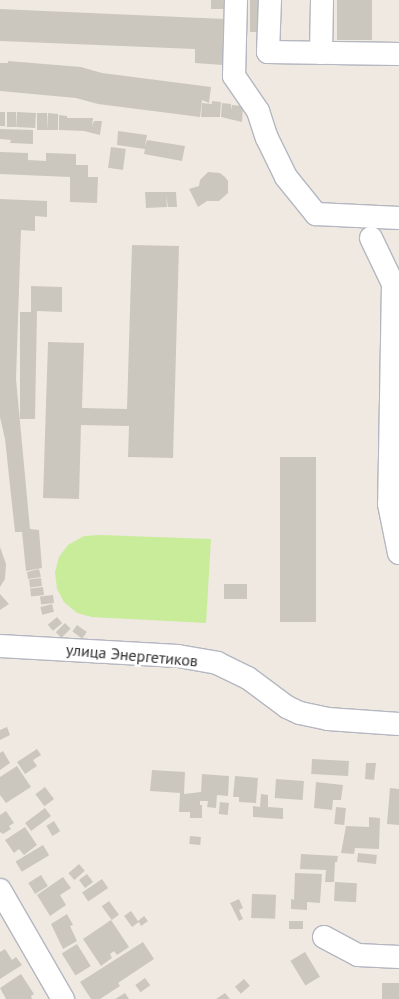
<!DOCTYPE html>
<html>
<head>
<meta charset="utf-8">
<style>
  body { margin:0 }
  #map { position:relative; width:399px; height:999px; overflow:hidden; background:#efe9e1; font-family:"PT Sans",sans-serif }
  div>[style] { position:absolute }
  .pitch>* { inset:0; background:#c9ec9a }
  .building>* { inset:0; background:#cbc7bf; transform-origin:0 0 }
  .roads { filter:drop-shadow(1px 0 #b4b7c1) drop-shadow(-1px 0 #b4b7c1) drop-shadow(0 1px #b4b7c1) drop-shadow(0 -1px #b4b7c1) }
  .minor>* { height:22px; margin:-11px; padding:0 11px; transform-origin:11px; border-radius:11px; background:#fff }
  span { translate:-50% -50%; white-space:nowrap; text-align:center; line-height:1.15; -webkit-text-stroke:5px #fff; paint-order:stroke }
  .street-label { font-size:16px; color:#2e2e2e }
</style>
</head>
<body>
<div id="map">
  <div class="pitch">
    <i style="clip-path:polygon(100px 535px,211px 539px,206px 623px,92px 617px,77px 613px,64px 602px,57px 589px,55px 572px,59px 557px,68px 545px,84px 536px)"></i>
  </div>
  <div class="building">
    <i style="left:211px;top:0;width:19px;height:9px"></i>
    <i style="left:250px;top:0;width:12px;height:32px"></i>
    <i style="left:337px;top:0;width:35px;height:40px"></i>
    <i style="clip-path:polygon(0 9px,225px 19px,223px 65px,195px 63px,195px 49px,0 41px)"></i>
    <i style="clip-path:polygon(8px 61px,81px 67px,102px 73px,211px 87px,209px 103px,202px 100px,200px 117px,98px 104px,76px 98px,0 91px,0 63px,8px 63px)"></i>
    <i style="clip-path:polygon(212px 101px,221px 102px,220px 117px,201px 117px,202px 103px,212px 104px)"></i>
    <i style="clip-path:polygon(222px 103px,231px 104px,231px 110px,232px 105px,243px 106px,242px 122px,221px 117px)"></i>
    <i style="left:0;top:112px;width:5px;height:14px"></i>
    <i style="left:7px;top:112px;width:9px;height:15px"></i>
    <i style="left:17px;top:112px;width:19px;height:15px;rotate:3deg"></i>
    <i style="left:37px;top:113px;width:10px;height:17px"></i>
    <i style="clip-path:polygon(48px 113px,58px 114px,58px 130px,47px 130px)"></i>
    <i style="clip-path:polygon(59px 115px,67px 116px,67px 118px,93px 118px,92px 126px,94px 121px,102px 121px,100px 135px,84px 131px,59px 130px)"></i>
    <i style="clip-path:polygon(0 129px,33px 130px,33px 144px,10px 143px,11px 140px,0 139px)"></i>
    <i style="clip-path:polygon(118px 131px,147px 135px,145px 146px,147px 140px,185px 146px,182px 161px,144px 154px,145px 149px,117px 145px)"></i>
    <i style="left:111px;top:147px;width:15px;height:21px;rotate:8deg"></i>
    <i style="clip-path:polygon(0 152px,28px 153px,28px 160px,46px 161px,46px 153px,76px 154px,76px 165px,88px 165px,88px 177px,98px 177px,97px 203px,70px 202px,70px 177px,0 174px)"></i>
    <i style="clip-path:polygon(208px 172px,220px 173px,225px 177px,228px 181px,228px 193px,219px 201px,207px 201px,198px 207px,189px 189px,199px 186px,200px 180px)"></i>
    <i style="clip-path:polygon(145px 192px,176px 192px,177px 207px,168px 207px,166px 195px,167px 207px,146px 208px)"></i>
    <i style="clip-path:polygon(0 199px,47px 201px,47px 217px,35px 216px,35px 231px,21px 230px,16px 379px,30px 529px,39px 530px,42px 568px,26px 571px,22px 532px,15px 532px,5px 439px,0 417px)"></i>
    <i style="clip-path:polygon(132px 245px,179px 246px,173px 458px,128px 457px,129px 426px,81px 425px,79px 499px,43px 498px,48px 342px,84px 343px,82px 408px,127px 409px)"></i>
    <i style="clip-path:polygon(31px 286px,62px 287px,62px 312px,37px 311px,35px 419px,20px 419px,20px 312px,31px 312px)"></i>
    <i style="left:280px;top:457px;width:36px;height:165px"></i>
    <i style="clip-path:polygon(0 547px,6px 564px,5px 579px,0 587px)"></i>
    <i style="clip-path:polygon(39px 569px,41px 577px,28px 579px,27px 572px)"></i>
    <i style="left:41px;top:578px;width:8px;height:12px;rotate:83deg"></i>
    <i style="left:224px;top:584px;width:23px;height:15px"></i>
    <i style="left:43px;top:587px;width:8px;height:13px;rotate:83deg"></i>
    <i style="clip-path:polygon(0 594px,9px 604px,0 610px)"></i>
    <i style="left:53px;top:595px;width:8px;height:13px;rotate:83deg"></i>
    <i style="left:52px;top:604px;width:8px;height:12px;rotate:76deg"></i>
    <i style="left:57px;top:617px;width:8px;height:12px;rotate:50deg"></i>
    <i style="left:65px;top:623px;width:8px;height:13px;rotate:45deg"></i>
    <i style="left:77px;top:625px;width:12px;height:8px;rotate:35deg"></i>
    <i style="clip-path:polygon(7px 727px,10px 735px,0 740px,0 730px)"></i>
    <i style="clip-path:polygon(37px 749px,41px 755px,33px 760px,37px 766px,25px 774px,17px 762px)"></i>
    <i style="clip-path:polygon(3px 751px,10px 763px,0 770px,0 753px)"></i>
    <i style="left:312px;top:759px;width:37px;height:15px;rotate:3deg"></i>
    <i style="clip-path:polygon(366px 763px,376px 763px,374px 780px,365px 779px)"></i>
    <i style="clip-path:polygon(17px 766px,31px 787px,6px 803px,0 795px,0 777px)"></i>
    <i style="clip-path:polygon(152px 770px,185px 772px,184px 794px,201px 792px,202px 774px,229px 776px,228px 796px,217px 795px,216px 808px,207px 807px,208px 801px,200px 801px,200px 805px,202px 805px,202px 818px,190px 818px,190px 812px,179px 812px,180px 793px,150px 791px)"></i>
    <i style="clip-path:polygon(235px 776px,258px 778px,256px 803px,239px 802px,239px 797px,233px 797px)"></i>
    <i style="left:276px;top:779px;width:28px;height:19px;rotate:4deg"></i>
    <i style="clip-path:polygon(316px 782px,343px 785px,341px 800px,333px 800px,332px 810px,314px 808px)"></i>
    <i style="left:45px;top:787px;width:15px;height:12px;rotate:53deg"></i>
    <i style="clip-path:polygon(390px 788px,399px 789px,399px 825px,387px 824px)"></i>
    <i style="clip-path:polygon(261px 794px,268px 795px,268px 807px,283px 808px,283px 819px,253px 817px,253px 806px,260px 807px)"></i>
    <i style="left:220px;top:802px;width:9px;height:12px;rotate:6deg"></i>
    <i style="left:336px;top:807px;width:10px;height:17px;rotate:6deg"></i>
    <i style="left:45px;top:808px;width:10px;height:25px;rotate:53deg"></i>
    <i style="clip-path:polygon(6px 811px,14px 823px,9px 826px,11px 829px,3px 834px,0 832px,0 815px)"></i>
    <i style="clip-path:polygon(369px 817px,380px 818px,379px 849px,355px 848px,354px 854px,341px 853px,346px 826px,369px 827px)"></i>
    <i style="left:54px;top:821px;width:12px;height:9px;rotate:59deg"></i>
    <i style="clip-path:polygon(25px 827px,37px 845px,24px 855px,19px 849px,14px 853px,5px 840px)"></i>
    <i style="left:190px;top:836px;width:11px;height:8px;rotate:5deg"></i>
    <i style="left:43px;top:845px;width:12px;height:32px;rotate:59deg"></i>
    <i style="left:358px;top:853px;width:19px;height:9px;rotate:6deg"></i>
    <i style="clip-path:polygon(301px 854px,338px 856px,337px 862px,335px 862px,334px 882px,325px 882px,326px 870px,300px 869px)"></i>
    <i style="left:79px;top:864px;width:9px;height:14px;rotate:49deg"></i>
    <i style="clip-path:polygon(295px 873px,322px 874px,320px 903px,307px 902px,307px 910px,291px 909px,291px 899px,294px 900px)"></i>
    <i style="left:87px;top:874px;width:10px;height:10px;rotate:53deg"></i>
    <i style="left:41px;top:875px;width:13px;height:15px;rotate:58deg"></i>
    <i style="clip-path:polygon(63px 877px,71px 888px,60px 895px,66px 905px,50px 916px,37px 895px)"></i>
    <i style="left:102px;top:879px;width:11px;height:24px;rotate:56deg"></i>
    <i style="left:335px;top:882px;width:22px;height:19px;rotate:3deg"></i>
    <i style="left:252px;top:894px;width:24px;height:24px;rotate:2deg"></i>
    <i style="clip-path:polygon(239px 899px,243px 908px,239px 910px,243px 919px,239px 921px,230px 903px)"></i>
    <i style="left:109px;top:901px;width:17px;height:9px;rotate:54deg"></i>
    <i style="clip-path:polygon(131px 911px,138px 921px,144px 916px,148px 921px,141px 926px,139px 922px,132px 927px,124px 916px)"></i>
    <i style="clip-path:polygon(67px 914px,73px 925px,70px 926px,77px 941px,63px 949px,51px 924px)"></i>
    <i style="clip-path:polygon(111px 920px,129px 947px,117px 955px,114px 951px,110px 954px,112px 958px,101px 966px,83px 939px)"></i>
    <i style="left:289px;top:921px;width:14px;height:8px"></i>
    <i style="clip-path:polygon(143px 942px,154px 959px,118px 983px,120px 986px,100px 999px,91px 999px,80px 982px)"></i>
    <i style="left:77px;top:944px;width:26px;height:18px;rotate:58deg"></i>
    <i style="clip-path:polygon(5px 949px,12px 960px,16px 957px,22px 965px,0 979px,0 952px)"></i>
    <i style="left:305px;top:952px;width:29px;height:17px;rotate:59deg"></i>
    <i style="clip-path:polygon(21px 974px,34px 994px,31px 996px,32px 999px,6px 999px,0 988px)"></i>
    <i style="left:145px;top:978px;width:9px;height:12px;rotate:54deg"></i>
    <i style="left:244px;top:979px;width:9px;height:12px;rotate:49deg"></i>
    <i style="left:382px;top:983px;width:17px;height:16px"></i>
    <i style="clip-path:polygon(125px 993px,129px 999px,115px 999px)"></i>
    <i style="clip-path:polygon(225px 993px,230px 999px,216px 999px)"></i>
  </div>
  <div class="roads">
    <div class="minor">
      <i style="left:236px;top:0;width:76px;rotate:91.5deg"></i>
      <i style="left:234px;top:76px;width:42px;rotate:55.6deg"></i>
      <i style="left:258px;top:111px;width:28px;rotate:72deg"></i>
      <i style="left:267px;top:138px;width:43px;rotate:64deg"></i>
      <i style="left:286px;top:177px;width:48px;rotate:51deg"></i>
      <i style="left:316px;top:214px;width:83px;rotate:2.8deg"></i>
      <i style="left:270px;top:0;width:52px;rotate:92.2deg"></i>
      <i style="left:268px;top:52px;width:131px;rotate:0.9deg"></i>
      <i style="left:321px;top:53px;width:53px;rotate:-88.9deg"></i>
      <i style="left:371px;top:238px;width:51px;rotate:64.4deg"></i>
      <i style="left:393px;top:284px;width:220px;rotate:91deg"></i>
      <i style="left:389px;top:504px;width:50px;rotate:78.5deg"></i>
      <i style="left:0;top:646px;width:178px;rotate:3.2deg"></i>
      <i style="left:178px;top:656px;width:40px;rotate:10deg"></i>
      <i style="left:217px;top:663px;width:34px;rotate:26deg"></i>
      <i style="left:248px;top:678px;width:49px;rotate:36.6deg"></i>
      <i style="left:287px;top:707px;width:14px;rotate:25deg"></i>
      <i style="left:300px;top:713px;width:29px;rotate:12deg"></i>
      <i style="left:328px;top:719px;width:71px;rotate:4deg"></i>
      <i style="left:0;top:890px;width:126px;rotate:60deg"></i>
      <i style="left:324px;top:937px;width:38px;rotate:28deg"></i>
      <i style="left:358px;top:955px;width:41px;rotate:2.8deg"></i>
    </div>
  </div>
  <div class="street-label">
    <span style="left:132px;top:655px;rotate:5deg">улица Энергетиков</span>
  </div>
</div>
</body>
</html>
